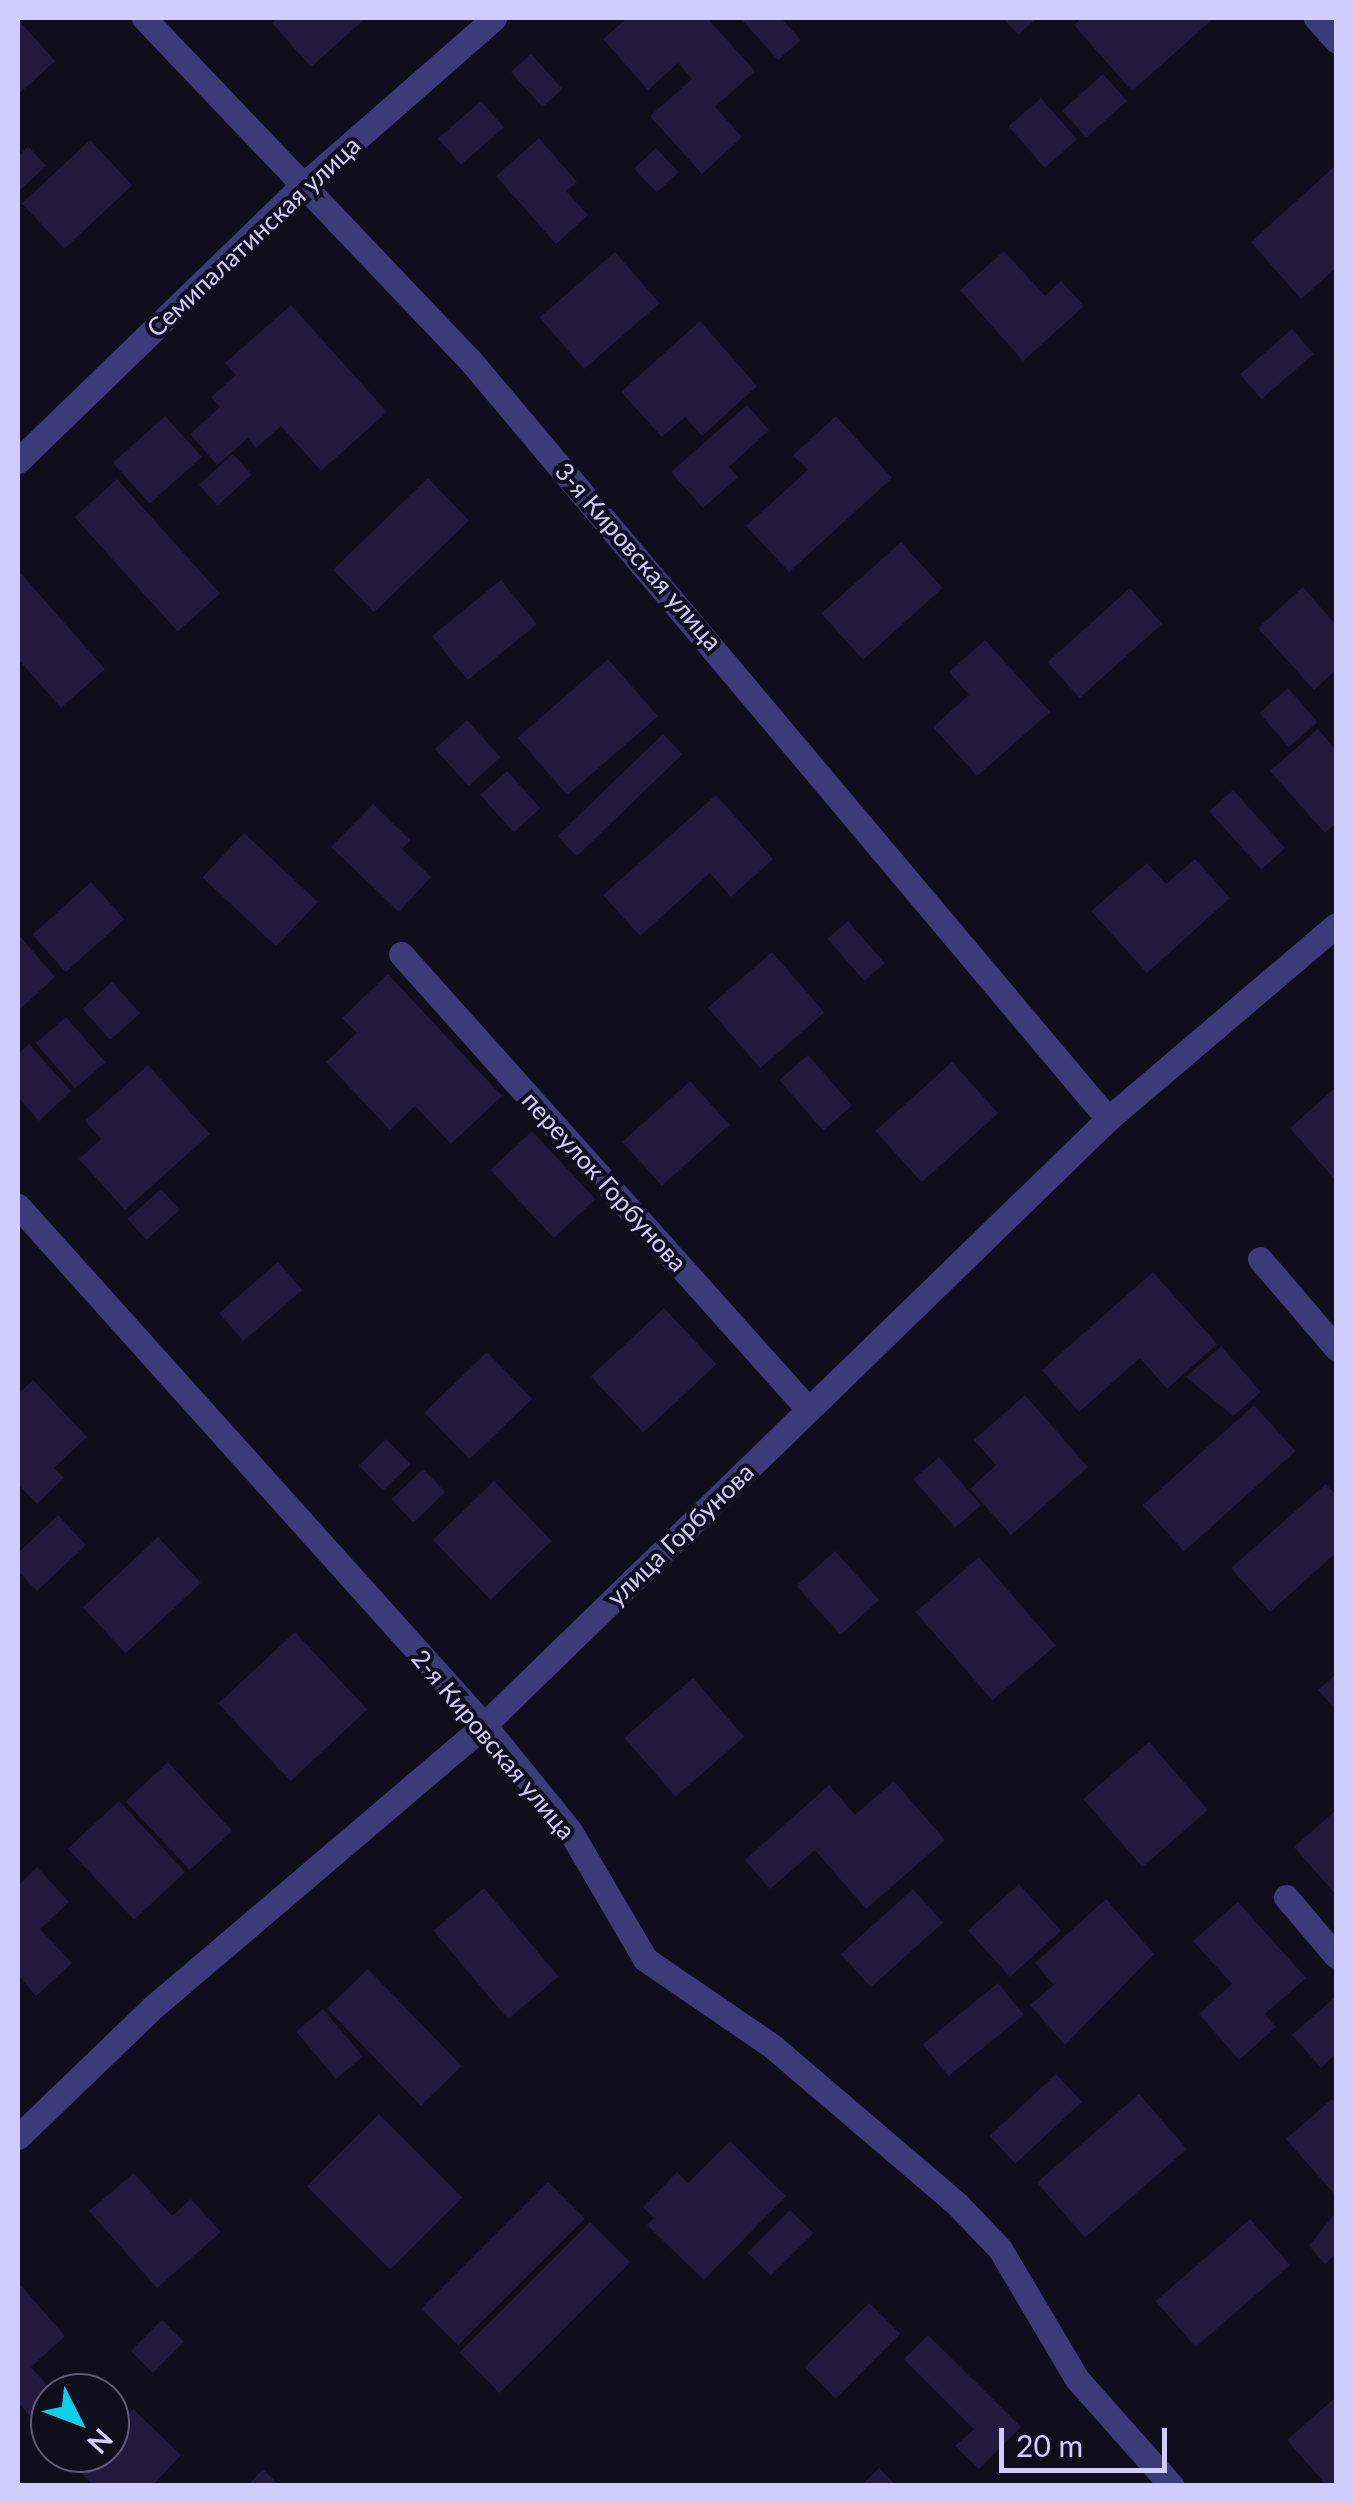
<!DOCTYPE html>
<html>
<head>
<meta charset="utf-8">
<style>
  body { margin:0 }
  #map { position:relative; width:1354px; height:2503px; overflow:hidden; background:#100d1d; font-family:Lato,sans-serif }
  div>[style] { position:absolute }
  .building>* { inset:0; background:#211a3d; transform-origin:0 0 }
  .minor>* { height:25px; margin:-12.5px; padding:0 12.5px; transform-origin:12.5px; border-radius:12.5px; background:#3d3a7a }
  span { translate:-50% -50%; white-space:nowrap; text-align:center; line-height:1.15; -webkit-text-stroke:8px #100d1d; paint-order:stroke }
  .street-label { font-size:25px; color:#d2ccfc }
  .frame { position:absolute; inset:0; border:20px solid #d2ccfc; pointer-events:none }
  .north { position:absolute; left:30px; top:2373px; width:100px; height:100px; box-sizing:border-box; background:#100d1d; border:2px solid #5e5976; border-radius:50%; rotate:132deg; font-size:28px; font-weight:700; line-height:40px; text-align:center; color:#d2ccfc }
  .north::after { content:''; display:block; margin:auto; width:35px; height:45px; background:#0dd0e8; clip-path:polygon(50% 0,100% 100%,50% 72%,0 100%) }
  .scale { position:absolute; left:999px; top:2428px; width:168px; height:45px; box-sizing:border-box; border:5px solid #d2ccfc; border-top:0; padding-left:12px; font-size:30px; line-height:35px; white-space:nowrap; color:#d2ccfc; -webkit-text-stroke:8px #100d1d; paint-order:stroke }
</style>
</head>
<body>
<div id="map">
  <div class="building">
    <i style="clip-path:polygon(278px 18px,366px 18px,311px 67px,272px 23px)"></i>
    <i style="clip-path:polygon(627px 18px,707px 18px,755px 71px,715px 107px,742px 137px,702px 174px,650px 116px,692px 79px,678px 63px,648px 90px,603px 39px)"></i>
    <i style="clip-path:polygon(740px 18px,781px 18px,801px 40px,778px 60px)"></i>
    <i style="clip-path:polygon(1003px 18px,1037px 18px,1018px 35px)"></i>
    <i style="clip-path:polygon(1082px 18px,1214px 18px,1132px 91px,1074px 25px)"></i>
    <i style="clip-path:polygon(18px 19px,55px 61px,21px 92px,18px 88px)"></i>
    <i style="left:531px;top:54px;width:47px;height:27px;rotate:48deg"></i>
    <i style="left:1103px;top:74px;width:36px;height:55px;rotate:48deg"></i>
    <i style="left:1041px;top:98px;width:55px;height:43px;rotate:49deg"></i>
    <i style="left:481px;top:101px;width:35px;height:57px;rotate:49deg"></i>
    <i style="clip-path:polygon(539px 138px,577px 182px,566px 191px,588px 215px,556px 244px,496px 176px)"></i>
    <i style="left:90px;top:140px;width:62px;height:93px;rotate:47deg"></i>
    <i style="clip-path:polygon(28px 146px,46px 166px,18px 192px,18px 157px)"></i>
    <i style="left:656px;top:148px;width:33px;height:30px;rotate:47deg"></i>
    <i style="clip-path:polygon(1336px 165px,1336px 268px,1301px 299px,1251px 242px)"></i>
    <i style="clip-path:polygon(1004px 251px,1045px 296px,1061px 281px,1084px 306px,1023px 361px,960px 290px)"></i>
    <i style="left:615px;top:252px;width:68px;height:100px;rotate:49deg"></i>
    <i style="clip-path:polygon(291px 305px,387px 412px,321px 471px,281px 426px,256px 448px,248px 438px,217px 465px,190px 434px,220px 407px,211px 397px,236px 375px,225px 363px)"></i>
    <i style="clip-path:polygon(700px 321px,757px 386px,702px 436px,685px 417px,662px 437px,621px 392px)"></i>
    <i style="left:1292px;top:329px;width:33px;height:69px;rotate:49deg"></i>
    <i style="clip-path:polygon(747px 405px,769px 430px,729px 467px,738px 477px,703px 508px,671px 472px)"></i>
    <i style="left:165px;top:416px;width:55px;height:70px;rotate:48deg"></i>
    <i style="clip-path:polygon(836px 416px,892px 478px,789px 572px,746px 526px,808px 470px,793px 455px)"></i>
    <i style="left:233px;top:454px;width:28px;height:46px;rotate:48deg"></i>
    <i style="left:428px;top:478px;width:59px;height:132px;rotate:46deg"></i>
    <i style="left:117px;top:479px;width:154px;height:57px;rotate:48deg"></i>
    <i style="left:901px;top:542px;width:62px;height:107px;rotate:48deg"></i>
    <i style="clip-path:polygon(18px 570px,105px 669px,61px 708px,18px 659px)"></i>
    <i style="left:501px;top:580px;width:57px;height:89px;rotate:51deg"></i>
    <i style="clip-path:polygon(1303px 587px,1336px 625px,1336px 670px,1314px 690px,1258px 628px)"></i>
    <i style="left:1130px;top:588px;width:48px;height:111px;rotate:48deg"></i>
    <i style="clip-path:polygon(985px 640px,1050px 712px,977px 776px,933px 727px,969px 695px,949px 672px)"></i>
    <i style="left:608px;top:659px;width:76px;height:120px;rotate:49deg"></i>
    <i style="left:1288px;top:688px;width:45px;height:38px;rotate:49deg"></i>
    <i style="left:467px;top:720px;width:50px;height:43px;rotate:48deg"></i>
    <i style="clip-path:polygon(1318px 729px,1336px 750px,1336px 823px,1325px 833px,1270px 771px)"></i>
    <i style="left:663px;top:734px;width:28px;height:147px;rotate:46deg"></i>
    <i style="left:507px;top:771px;width:50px;height:36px;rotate:48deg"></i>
    <i style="left:1233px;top:790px;width:78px;height:32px;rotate:48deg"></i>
    <i style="clip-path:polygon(716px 795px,773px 859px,731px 897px,710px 873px,640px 936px,603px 895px)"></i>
    <i style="clip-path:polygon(373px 804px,410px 840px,402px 849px,431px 877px,399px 912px,331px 847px)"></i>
    <i style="left:244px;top:833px;width:101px;height:61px;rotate:43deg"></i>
    <i style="clip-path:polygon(1195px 859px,1230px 898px,1147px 973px,1091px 911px,1147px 863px,1166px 884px)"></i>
    <i style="left:91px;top:882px;width:50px;height:79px;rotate:48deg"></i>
    <i style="left:848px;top:921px;width:56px;height:27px;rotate:49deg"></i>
    <i style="clip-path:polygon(18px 934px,55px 977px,18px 1011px)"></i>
    <i style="left:772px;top:952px;width:80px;height:85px;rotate:49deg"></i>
    <i style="clip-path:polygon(388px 974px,502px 1096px,451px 1144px,415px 1106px,390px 1130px,326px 1062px,357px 1033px,342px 1018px)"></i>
    <i style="left:112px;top:982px;width:42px;height:40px;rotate:48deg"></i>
    <i style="left:66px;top:1017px;width:60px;height:40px;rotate:49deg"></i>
    <i style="clip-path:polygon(29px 1044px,71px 1091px,39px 1121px,18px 1097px,18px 1054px)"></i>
    <i style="left:808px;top:1055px;width:67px;height:38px;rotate:49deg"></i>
    <i style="left:952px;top:1062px;width:69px;height:103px;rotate:48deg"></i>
    <i style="clip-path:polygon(148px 1065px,210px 1134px,125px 1210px,79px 1159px,101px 1139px,85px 1121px)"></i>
    <i style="left:690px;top:1081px;width:59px;height:91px;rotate:48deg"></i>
    <i style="clip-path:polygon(1336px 1087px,1336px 1181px,1290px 1128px)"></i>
    <i style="left:532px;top:1131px;width:93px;height:57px;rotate:47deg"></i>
    <i style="left:161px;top:1189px;width:28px;height:45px;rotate:48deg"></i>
    <i style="left:278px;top:1262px;width:37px;height:78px;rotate:49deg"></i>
    <i style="clip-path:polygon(1153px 1272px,1217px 1344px,1167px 1389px,1140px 1358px,1079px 1412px,1042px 1370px)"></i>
    <i style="left:664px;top:1308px;width:77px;height:100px;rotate:47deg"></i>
    <i style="clip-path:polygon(1221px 1346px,1261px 1392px,1233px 1416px,1186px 1377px)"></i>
    <i style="left:487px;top:1352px;width:65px;height:87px;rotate:46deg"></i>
    <i style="clip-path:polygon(33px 1380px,87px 1437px,54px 1468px,64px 1478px,37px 1504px,18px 1484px,18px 1394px)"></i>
    <i style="clip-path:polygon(1025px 1395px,1088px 1467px,1011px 1535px,970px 1489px,996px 1465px,974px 1440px)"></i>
    <i style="left:1254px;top:1405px;width:62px;height:150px;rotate:48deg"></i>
    <i style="left:386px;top:1439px;width:35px;height:38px;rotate:46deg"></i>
    <i style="left:939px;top:1457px;width:64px;height:34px;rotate:49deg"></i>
    <i style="left:423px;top:1469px;width:32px;height:44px;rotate:46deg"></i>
    <i style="left:494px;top:1481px;width:83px;height:85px;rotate:46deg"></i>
    <i style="clip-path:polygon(1326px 1484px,1336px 1496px,1336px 1553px,1270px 1612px,1231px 1568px)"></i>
    <i style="clip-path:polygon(58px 1515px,86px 1545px,37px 1591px,18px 1571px,18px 1553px)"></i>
    <i style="left:158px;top:1537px;width:63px;height:103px;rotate:47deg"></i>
    <i style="left:835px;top:1551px;width:66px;height:52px;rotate:48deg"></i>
    <i style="left:979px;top:1557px;width:117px;height:84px;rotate:49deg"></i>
    <i style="left:295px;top:1632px;width:106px;height:105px;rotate:47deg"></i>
    <i style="clip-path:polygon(1336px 1674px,1336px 1710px,1318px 1690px)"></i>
    <i style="left:693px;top:1678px;width:78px;height:91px;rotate:49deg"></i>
    <i style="left:1149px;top:1742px;width:90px;height:87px;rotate:49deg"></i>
    <i style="left:168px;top:1762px;width:94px;height:58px;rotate:47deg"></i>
    <i style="clip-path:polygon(894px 1781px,945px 1840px,866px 1909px,815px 1850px,770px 1889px,745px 1860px,829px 1785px,855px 1815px)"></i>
    <i style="left:119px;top:1801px;width:97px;height:70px;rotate:47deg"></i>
    <i style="clip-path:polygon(1336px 1810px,1336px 1895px,1294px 1847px)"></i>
    <i style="clip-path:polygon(37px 1867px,69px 1902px,40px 1929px,72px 1963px,36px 1996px,18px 1975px,18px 1886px)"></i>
    <i style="left:1019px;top:1884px;width:63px;height:69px;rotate:48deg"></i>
    <i style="left:484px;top:1888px;width:116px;height:66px;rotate:50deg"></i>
    <i style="left:913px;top:1889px;width:45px;height:97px;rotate:48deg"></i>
    <i style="clip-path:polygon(1106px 1899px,1154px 1954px,1065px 2045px,1030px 2005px,1054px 1985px,1035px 1963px)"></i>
    <i style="clip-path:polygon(1238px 1902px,1306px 1978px,1265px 2014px,1276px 2027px,1239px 2060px,1199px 2014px,1232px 1984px,1193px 1941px)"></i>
    <i style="left:368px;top:1969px;width:135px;height:57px;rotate:46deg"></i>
    <i style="left:998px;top:1983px;width:41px;height:97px;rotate:51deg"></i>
    <i style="clip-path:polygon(1334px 1998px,1336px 2054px,1321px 2068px,1292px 2035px)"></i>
    <i style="left:323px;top:2009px;width:62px;height:35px;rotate:50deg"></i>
    <i style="left:1056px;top:2074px;width:38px;height:91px;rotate:47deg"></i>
    <i style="left:1139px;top:2094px;width:73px;height:135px;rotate:49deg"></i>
    <i style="clip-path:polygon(1332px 2099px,1336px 2104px,1336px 2196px,1286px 2139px)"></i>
    <i style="left:379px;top:2114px;width:118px;height:102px;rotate:45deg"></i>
    <i style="clip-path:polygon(730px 2141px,786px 2196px,704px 2280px,647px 2225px,654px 2218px,643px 2207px,677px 2172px,688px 2183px)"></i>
    <i style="clip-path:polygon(134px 2173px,172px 2216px,191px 2199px,221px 2232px,157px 2288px,89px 2211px)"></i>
    <i style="left:548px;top:2182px;width:52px;height:179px;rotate:45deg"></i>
    <i style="left:790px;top:2210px;width:33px;height:60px;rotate:45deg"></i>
    <i style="clip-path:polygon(1336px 2212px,1336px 2254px,1325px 2264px,1309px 2246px)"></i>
    <i style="left:1250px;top:2219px;width:61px;height:125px;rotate:49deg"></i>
    <i style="left:590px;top:2222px;width:57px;height:185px;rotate:45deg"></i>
    <i style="clip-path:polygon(18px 2282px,65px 2336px,31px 2367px,54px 2393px,35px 2422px,18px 2402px)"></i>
    <i style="left:869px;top:2303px;width:44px;height:91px;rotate:45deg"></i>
    <i style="left:162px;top:2320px;width:31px;height:44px;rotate:45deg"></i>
    <i style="clip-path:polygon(928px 2335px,1021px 2427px,979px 2469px,955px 2446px,974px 2429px,904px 2359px)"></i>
    <i style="clip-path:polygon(1336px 2397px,1336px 2486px,1327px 2486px,1287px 2440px)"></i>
    <i style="clip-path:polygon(133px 2409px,181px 2455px,152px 2486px,94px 2486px,76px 2468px,90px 2453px,110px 2453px,110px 2432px)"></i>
    <i style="clip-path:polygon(879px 2468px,897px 2486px,861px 2486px)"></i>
    <i style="clip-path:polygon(263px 2469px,280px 2486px,247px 2486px)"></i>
  </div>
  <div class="minor">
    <i style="left:144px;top:18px;width:471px;rotate:46.4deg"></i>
    <i style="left:469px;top:359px;width:993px;rotate:49.94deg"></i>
    <i style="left:1316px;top:18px;width:30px;rotate:48deg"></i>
    <i style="left:18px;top:461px;width:391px;rotate:-44.1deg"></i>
    <i style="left:299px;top:189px;width:259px;rotate:-41.2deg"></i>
    <i style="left:401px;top:954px;width:610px;rotate:48.19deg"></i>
    <i style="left:18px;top:1206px;width:698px;rotate:48.08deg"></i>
    <i style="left:484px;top:1725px;width:136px;rotate:50.9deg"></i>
    <i style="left:570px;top:1831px;width:148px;rotate:59.6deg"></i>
    <i style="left:645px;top:1959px;width:154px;rotate:34.4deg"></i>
    <i style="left:772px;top:2046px;width:245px;rotate:40.5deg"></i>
    <i style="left:958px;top:2205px;width:61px;rotate:46.3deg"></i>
    <i style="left:1000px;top:2249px;width:151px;rotate:59.4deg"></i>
    <i style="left:1077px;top:2379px;width:143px;rotate:48.4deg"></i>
    <i style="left:1260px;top:1259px;width:117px;rotate:49.5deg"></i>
    <i style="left:1286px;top:1897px;width:77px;rotate:49.7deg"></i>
    <i style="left:18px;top:2137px;width:186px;rotate:-43.9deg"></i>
    <i style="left:152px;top:2008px;width:436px;rotate:-40.4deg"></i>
    <i style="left:484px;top:1725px;width:870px;rotate:-44.16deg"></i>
    <i style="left:1108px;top:1119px;width:299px;rotate:-40.4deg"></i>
  </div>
  <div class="street-label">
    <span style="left:253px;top:236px;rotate:-43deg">Семипалатинская улица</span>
    <span style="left:639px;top:556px;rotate:49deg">3-я Кировская улица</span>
    <span style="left:605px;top:1181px;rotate:48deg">переулок Горбунова</span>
    <span style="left:680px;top:1534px;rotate:-44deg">улица Горбунова</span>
    <span style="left:494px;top:1744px;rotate:50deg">2-я Кировская улица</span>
  </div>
  <div class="frame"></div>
  <div class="north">N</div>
  <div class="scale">20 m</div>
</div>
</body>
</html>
